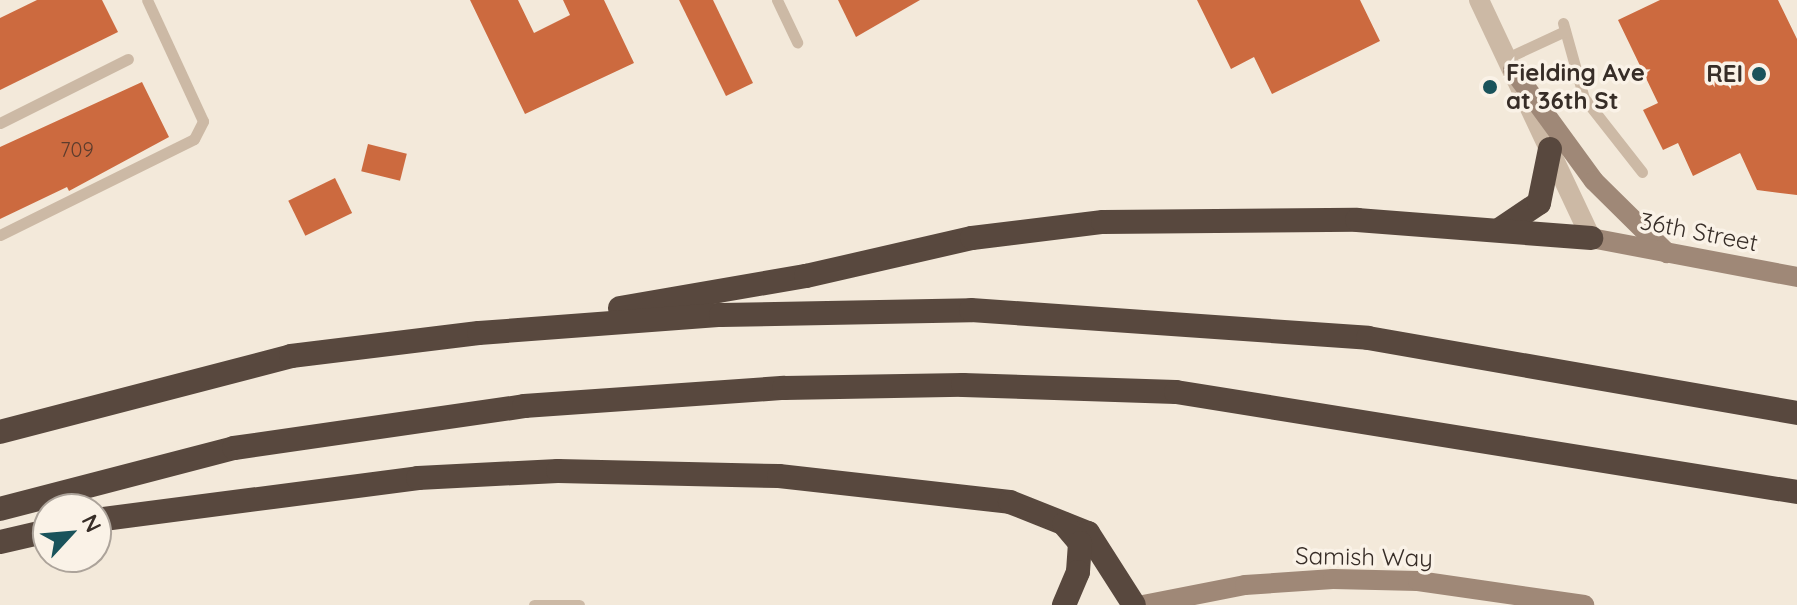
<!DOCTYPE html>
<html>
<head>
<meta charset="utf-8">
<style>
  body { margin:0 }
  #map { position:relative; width:1797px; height:605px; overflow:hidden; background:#f3e9da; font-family:Quicksand,sans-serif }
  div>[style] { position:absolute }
  .building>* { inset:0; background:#cc6a3f; transform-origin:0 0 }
  .service>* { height:11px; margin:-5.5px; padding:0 5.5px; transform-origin:5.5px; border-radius:5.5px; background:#ccb9a5 }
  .tertiary>* { height:20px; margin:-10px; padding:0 10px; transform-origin:10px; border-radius:10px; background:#ccb9a5 }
  .secondary>* { height:20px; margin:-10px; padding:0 10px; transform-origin:10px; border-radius:10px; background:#9f8877 }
  .motorway>* { height:24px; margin:-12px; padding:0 12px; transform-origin:12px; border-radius:12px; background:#58483e }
  .dots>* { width:22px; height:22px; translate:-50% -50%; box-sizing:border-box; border:4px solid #faf2e7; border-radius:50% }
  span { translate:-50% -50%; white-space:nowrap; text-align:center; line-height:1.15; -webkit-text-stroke:7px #faf2e7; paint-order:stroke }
  .number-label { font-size:20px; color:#5c3c2d }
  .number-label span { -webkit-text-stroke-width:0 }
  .poi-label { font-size:24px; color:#372d27; font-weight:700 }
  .left { translate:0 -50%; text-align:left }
  .right { translate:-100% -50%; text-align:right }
  .street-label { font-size:24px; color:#372d27 }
  .north { position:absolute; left:32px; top:493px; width:80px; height:80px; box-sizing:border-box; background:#faf2e7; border:2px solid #aca39a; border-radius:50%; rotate:64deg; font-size:22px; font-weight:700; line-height:32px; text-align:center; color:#372d27 }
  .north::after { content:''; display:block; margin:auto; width:28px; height:36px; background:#1a535b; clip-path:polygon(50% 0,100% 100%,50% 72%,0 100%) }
</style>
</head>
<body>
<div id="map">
  <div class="building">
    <i style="clip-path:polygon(37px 0,102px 0,118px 32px,0 90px,0 18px)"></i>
    <i style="clip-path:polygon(470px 0,518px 0,534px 33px,570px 15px,563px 0,604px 0,634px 63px,525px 114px)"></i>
    <i style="clip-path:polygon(679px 0,713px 0,753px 83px,726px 96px)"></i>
    <i style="clip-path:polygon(838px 0,920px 0,856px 37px)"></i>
    <i style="clip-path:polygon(1197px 0,1360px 0,1380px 41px,1272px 94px,1254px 57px,1231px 69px)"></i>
    <i style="clip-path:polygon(1660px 0,1778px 0,1797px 39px,1797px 195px,1757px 190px,1740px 153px,1693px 176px,1678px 143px,1663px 150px,1643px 110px,1658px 103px,1618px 20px)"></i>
    <i style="clip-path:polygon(142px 82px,169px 137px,69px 191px,67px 187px,0 219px,0 147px)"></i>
    <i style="left:368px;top:144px;width:40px;height:28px;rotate:14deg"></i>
    <i style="left:335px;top:178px;width:39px;height:52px;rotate:64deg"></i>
  </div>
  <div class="service">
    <i style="left:777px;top:0;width:47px;rotate:64.5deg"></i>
    <i style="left:1563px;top:23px;width:78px;rotate:74.4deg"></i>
    <i style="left:1584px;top:98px;width:94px;rotate:51.9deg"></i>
    <i style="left:1507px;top:58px;width:64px;rotate:-25deg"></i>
    <i style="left:0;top:123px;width:143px;rotate:-26.6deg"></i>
    <i style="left:0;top:235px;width:216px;rotate:-26.3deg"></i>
    <i style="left:194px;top:139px;width:20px;rotate:-63deg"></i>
    <i style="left:203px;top:121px;width:133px;rotate:-114.8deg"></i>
    <i style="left:534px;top:605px;width:45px"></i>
  </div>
  <div class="tertiary">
    <i style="left:1479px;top:0;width:263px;rotate:64.8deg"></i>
  </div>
  <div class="secondary">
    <i style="left:1513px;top:70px;width:137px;rotate:53.9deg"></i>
    <i style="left:1594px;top:181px;width:103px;rotate:44.6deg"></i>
    <i style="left:1591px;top:238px;width:210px;rotate:10.7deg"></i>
    <i style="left:1143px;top:605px;width:104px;rotate:-11.1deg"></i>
    <i style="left:1245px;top:585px;width:88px;rotate:-3.9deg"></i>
    <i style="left:1333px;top:579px;width:85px;rotate:1.3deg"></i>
    <i style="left:1418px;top:581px;width:168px;rotate:8.2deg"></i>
  </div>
  <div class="motorway">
    <i style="left:1499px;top:230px;width:48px;rotate:-34deg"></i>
    <i style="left:1539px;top:203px;width:55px;rotate:-78.5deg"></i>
    <i style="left:620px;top:308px;width:189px;rotate:-9.8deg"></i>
    <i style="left:806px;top:276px;width:170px;rotate:-12.9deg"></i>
    <i style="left:972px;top:238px;width:132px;rotate:-7deg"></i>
    <i style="left:1103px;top:222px;width:254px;rotate:-0.5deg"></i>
    <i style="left:1357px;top:220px;width:235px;rotate:4.4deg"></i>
    <i style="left:0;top:432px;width:301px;rotate:-14.6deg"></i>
    <i style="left:291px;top:356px;width:189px;rotate:-7deg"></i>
    <i style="left:479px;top:333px;width:243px;rotate:-4.3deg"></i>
    <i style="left:721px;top:315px;width:250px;rotate:-1.1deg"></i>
    <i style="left:971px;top:310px;width:398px;rotate:4deg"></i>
    <i style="left:1368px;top:338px;width:436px;rotate:9.9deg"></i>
    <i style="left:0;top:509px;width:242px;rotate:-14.6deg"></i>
    <i style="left:234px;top:448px;width:293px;rotate:-8.2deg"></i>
    <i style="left:524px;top:406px;width:261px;rotate:-4deg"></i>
    <i style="left:784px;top:388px;width:179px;rotate:-1deg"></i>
    <i style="left:963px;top:385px;width:213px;rotate:1.9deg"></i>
    <i style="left:1176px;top:392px;width:629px;rotate:9.15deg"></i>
    <i style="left:96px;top:520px;width:325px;rotate:-7.4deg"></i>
    <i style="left:418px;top:478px;width:140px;rotate:-2.9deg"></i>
    <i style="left:558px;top:471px;width:221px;rotate:1.3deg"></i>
    <i style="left:779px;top:476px;width:232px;rotate:6.4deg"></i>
    <i style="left:1010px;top:502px;width:84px;rotate:21.7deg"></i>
    <i style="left:1088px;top:533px;width:85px;rotate:57.4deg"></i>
    <i style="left:1064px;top:524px;width:25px;rotate:50deg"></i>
    <i style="left:1080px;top:543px;width:29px;rotate:94deg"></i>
    <i style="left:1078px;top:572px;width:36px;rotate:113deg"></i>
    <i style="left:0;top:542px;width:49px;rotate:-12.9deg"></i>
  </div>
  <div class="dots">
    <i style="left:1759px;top:74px;background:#1a535b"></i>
    <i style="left:1490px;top:87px;background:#1a535b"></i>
  </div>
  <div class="number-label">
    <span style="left:77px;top:149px">709</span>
  </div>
  <div class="poi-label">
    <span class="left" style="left:1506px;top:87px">Fielding Ave<br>at 36th St</span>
    <span class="right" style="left:1743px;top:74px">REI</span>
  </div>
  <div class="street-label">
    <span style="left:1699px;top:232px;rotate:11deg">36th Street</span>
    <span style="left:1364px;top:557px;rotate:1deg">Samish Way</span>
  </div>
  <div class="north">N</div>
</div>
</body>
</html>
